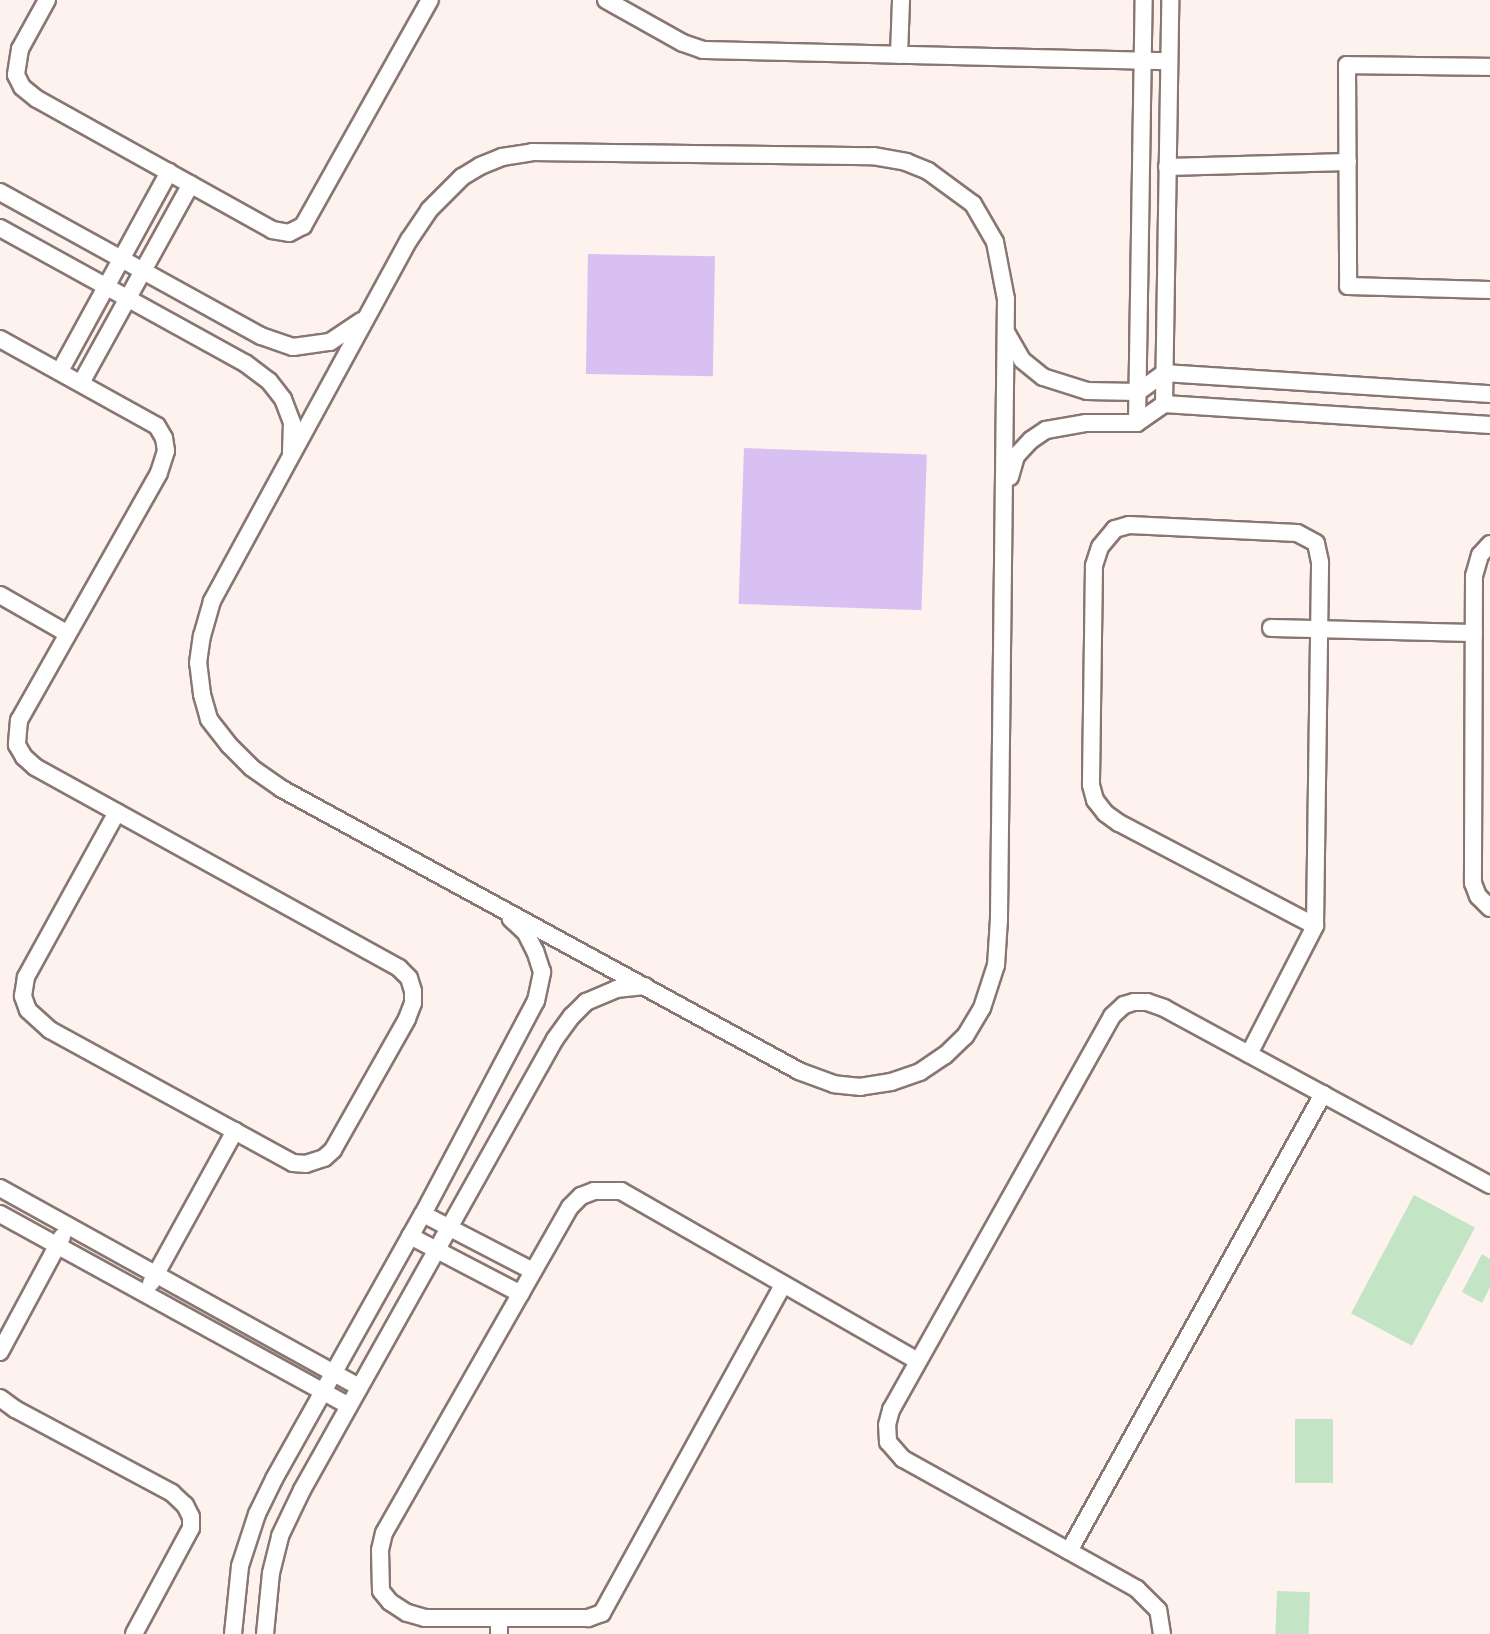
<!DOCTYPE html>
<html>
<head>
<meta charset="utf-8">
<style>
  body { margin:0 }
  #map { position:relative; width:1490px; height:1634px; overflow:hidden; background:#fdf2ee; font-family:"Nunito Sans",sans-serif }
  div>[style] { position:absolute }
  .green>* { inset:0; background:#c3e4c5; transform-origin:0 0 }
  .building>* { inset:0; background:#d9c0f3; transform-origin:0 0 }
  .roads { filter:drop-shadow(2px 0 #887771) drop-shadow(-2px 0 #887771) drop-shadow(0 2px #887771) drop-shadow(0 -2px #887771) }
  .minor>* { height:16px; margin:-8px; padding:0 8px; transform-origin:8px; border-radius:8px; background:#fff }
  span { translate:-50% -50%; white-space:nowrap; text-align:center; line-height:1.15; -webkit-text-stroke:6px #fff; paint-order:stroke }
</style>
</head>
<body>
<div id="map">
  <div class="green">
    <i style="left:1414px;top:1195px;width:69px;height:134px;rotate:28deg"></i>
    <i style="clip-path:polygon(1482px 1254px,1490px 1259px,1490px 1287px,1482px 1303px,1462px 1292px)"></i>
    <i style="left:1295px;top:1419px;width:38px;height:64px"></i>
    <i style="left:1277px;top:1591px;width:33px;height:43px;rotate:2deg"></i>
  </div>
  <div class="building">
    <i style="left:588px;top:254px;width:127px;height:120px;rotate:1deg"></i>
    <i style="left:744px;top:448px;width:183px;height:156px;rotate:2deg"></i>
  </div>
  <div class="roads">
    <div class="minor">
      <i style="left:47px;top:0;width:56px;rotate:118.9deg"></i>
      <i style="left:20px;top:49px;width:26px;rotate:99deg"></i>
      <i style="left:16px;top:75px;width:13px;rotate:63deg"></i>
      <i style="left:22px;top:87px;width:19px;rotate:39deg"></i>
      <i style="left:37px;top:99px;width:269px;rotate:29.1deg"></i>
      <i style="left:272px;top:230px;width:17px;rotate:10deg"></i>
      <i style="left:289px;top:233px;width:16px;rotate:-27deg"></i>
      <i style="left:303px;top:226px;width:259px;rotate:-60.7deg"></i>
      <i style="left:606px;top:0;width:88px;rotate:29.2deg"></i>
      <i style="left:683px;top:43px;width:21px;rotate:19deg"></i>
      <i style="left:703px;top:50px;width:466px;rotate:1.4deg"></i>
      <i style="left:899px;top:55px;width:55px;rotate:-87.9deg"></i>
      <i style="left:1490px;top:67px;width:143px;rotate:-179.2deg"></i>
      <i style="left:1347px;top:65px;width:221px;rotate:89.7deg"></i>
      <i style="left:1348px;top:286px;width:142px;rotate:1.6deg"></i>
      <i style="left:532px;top:152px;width:341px;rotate:0.7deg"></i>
      <i style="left:873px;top:156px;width:34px;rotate:10deg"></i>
      <i style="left:906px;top:162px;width:24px;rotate:22deg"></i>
      <i style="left:928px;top:171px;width:56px;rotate:36.3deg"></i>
      <i style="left:973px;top:204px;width:44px;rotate:59.9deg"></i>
      <i style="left:995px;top:242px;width:58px;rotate:79.1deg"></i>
      <i style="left:1006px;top:299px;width:620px;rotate:90.65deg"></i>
      <i style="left:999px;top:919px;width:46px;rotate:93.7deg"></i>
      <i style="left:996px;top:965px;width:45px;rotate:108deg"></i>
      <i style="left:982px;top:1008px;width:33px;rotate:121deg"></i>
      <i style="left:965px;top:1036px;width:28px;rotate:136deg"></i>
      <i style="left:945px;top:1055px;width:30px;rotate:146deg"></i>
      <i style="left:920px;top:1072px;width:31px;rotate:161deg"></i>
      <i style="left:891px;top:1082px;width:30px;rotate:171deg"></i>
      <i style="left:861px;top:1087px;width:27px;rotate:-174deg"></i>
      <i style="left:834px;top:1084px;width:37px;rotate:-160deg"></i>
      <i style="left:799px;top:1071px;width:589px;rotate:-151.39deg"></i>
      <i style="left:282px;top:789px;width:38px;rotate:-145deg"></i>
      <i style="left:251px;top:767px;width:31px;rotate:-135deg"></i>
      <i style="left:229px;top:745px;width:33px;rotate:-128deg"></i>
      <i style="left:209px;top:719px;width:26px;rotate:-106deg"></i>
      <i style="left:202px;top:694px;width:31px;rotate:-97deg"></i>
      <i style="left:198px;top:663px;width:27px;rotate:-82deg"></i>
      <i style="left:202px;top:636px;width:36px;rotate:-74deg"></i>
      <i style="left:212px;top:601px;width:411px;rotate:-61.4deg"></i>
      <i style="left:409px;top:240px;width:36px;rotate:-56deg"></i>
      <i style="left:429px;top:210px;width:47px;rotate:-45deg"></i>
      <i style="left:462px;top:177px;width:21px;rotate:-31deg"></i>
      <i style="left:480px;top:166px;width:24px;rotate:-22deg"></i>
      <i style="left:502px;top:157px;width:30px;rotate:-9deg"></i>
      <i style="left:1167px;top:167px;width:181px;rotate:-1.6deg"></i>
      <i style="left:0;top:192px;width:298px;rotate:28.9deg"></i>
      <i style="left:261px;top:336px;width:34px;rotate:19deg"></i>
      <i style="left:293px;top:347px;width:37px;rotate:-8deg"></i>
      <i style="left:330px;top:342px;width:37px;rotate:-34deg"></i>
      <i style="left:0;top:228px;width:280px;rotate:28.9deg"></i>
      <i style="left:245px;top:363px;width:30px;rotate:37deg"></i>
      <i style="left:269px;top:381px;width:23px;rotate:52deg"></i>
      <i style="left:283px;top:399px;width:26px;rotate:69deg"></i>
      <i style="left:292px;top:423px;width:31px;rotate:92deg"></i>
      <i style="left:1006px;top:332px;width:32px;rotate:60deg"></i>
      <i style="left:1022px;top:360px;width:27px;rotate:39deg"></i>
      <i style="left:1043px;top:377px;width:46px;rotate:17.7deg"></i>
      <i style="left:1087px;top:391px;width:51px;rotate:1.1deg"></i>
      <i style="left:1138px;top:392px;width:32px;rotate:-36deg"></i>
      <i style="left:1164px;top:373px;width:327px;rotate:3.7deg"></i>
      <i style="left:0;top:339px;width:179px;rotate:29deg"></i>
      <i style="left:157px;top:426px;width:14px;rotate:60deg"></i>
      <i style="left:164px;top:438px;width:13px;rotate:81deg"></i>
      <i style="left:166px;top:451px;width:23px;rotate:108deg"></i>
      <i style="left:159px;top:473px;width:284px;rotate:119.5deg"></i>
      <i style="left:19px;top:720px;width:25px;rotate:95deg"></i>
      <i style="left:17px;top:745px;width:14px;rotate:60deg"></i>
      <i style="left:24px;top:757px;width:15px;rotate:42deg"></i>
      <i style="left:35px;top:767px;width:416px;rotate:28.9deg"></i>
      <i style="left:399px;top:968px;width:14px;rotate:45deg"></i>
      <i style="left:409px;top:978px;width:14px;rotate:73deg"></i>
      <i style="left:413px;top:991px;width:12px;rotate:90deg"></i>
      <i style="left:413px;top:1003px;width:17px;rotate:111deg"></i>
      <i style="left:407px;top:1019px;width:150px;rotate:119.5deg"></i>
      <i style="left:333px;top:1150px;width:12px;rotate:138deg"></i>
      <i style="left:324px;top:1158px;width:19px;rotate:162deg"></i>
      <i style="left:306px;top:1164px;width:13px;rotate:-176deg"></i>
      <i style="left:293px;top:1163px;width:277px;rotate:-151.3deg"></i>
      <i style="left:50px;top:1030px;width:30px;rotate:-138deg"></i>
      <i style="left:28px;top:1010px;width:15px;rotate:-110deg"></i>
      <i style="left:23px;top:996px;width:19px;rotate:-81deg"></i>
      <i style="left:26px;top:977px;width:188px;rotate:-61.1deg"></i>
      <i style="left:60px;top:371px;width:227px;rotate:-61.3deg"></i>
      <i style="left:81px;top:383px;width:227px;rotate:-61.1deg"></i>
      <i style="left:1164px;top:404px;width:404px;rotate:-89.1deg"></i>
      <i style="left:1137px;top:423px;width:423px;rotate:-89.1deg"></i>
      <i style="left:1010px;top:477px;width:22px;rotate:-74deg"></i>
      <i style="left:1016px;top:456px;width:22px;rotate:-47deg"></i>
      <i style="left:1031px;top:440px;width:18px;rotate:-34deg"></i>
      <i style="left:1046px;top:430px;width:41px;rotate:-9.9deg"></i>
      <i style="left:1086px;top:423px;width:51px"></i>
      <i style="left:1137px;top:423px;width:33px;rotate:-35deg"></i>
      <i style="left:1164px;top:404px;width:327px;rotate:3.7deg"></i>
      <i style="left:1490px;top:544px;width:15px;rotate:132deg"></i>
      <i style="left:1480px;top:555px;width:22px;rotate:106deg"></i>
      <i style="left:1474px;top:576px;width:307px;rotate:90.2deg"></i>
      <i style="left:1473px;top:883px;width:14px;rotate:69deg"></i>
      <i style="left:1478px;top:896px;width:17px;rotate:45deg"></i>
      <i style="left:0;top:595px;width:78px;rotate:29.8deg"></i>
      <i style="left:1271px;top:628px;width:203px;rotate:1.4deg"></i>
      <i style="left:1249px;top:1054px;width:144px;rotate:-62.7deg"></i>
      <i style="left:1315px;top:926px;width:364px;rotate:-89.2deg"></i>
      <i style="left:1320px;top:562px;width:19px;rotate:-102deg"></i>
      <i style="left:1316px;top:543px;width:21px;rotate:-152deg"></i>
      <i style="left:1297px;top:533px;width:168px;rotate:-177.3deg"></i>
      <i style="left:1129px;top:525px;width:15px;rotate:164deg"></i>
      <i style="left:1115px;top:529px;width:23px;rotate:130deg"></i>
      <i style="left:1100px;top:547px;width:20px;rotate:108deg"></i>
      <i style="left:1094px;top:566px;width:219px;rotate:90.8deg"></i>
      <i style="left:1091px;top:785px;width:16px;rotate:75deg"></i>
      <i style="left:1095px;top:800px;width:16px;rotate:52deg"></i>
      <i style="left:1105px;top:813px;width:17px;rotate:36deg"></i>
      <i style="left:1119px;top:823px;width:221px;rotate:27.7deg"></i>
      <i style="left:0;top:1188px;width:410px;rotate:29deg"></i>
      <i style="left:0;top:1214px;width:398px;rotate:28.8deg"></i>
      <i style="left:423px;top:1214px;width:124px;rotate:27.4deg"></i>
      <i style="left:410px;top:1236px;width:125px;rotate:27.6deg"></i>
      <i style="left:151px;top:1283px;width:174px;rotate:-61.1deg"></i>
      <i style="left:783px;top:1285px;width:375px;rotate:118.9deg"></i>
      <i style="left:602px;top:1613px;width:15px;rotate:160deg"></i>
      <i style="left:588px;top:1618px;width:163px;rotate:180deg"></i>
      <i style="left:425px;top:1618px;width:19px;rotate:-164deg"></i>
      <i style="left:407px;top:1613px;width:20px;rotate:-147deg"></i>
      <i style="left:390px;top:1602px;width:14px;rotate:-129deg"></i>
      <i style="left:381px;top:1591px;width:41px;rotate:-91.4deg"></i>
      <i style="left:380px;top:1550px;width:17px;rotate:-77deg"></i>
      <i style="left:384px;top:1533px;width:375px;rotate:-60.3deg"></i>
      <i style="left:570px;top:1207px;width:16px;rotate:-45deg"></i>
      <i style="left:581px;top:1196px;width:14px;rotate:-21deg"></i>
      <i style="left:594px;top:1191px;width:27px"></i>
      <i style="left:621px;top:1191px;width:342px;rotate:29.8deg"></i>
      <i style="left:0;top:1352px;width:131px;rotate:-61.7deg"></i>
      <i style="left:0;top:1398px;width:19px;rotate:36deg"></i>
      <i style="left:15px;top:1409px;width:178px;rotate:28.1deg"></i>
      <i style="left:172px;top:1493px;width:18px;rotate:43deg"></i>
      <i style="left:185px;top:1505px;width:13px;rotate:63deg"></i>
      <i style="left:191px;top:1517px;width:11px;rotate:90deg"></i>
      <i style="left:191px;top:1528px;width:120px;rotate:118.3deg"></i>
      <i style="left:1069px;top:1551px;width:523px;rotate:-60.93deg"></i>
      <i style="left:233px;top:1634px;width:68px;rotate:-84.1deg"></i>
      <i style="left:240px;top:1566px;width:55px;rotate:-71.9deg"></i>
      <i style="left:257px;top:1514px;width:39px;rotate:-64deg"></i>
      <i style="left:274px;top:1479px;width:304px;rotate:-60.7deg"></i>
      <i style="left:423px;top:1214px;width:241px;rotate:-62.1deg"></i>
      <i style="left:536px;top:1001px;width:30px;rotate:-78deg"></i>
      <i style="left:542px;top:972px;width:22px;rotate:-108deg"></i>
      <i style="left:535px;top:951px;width:20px;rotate:-117deg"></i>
      <i style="left:526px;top:933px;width:21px;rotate:-137deg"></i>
      <i style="left:265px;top:1634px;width:61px;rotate:-84.4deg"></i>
      <i style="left:271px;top:1573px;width:38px;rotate:-76deg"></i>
      <i style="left:280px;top:1536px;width:51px;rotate:-64.4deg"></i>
      <i style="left:302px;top:1490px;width:517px;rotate:-60.71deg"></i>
      <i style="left:555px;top:1039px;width:29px;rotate:-54deg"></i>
      <i style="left:572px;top:1016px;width:20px;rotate:-45deg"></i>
      <i style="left:586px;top:1002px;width:33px;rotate:-23deg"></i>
      <i style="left:616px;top:989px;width:29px;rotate:-6deg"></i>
      <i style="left:499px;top:1634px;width:16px;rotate:-90deg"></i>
      <i style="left:1162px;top:1634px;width:24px;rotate:-99deg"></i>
      <i style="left:1158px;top:1610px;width:30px;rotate:-135deg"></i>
      <i style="left:1137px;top:1589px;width:268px;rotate:-150.9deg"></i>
      <i style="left:903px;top:1459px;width:23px;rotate:-131deg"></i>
      <i style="left:888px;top:1442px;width:17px;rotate:-93deg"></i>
      <i style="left:887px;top:1425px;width:16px;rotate:-75deg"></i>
      <i style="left:891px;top:1410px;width:452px;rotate:-60.7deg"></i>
      <i style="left:1112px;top:1016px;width:16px;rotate:-43deg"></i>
      <i style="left:1124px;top:1005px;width:10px;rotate:-17deg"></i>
      <i style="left:1134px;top:1002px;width:13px"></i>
      <i style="left:1147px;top:1002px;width:18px;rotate:19deg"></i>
      <i style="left:1164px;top:1008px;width:371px;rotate:28.5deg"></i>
    </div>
  </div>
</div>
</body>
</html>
